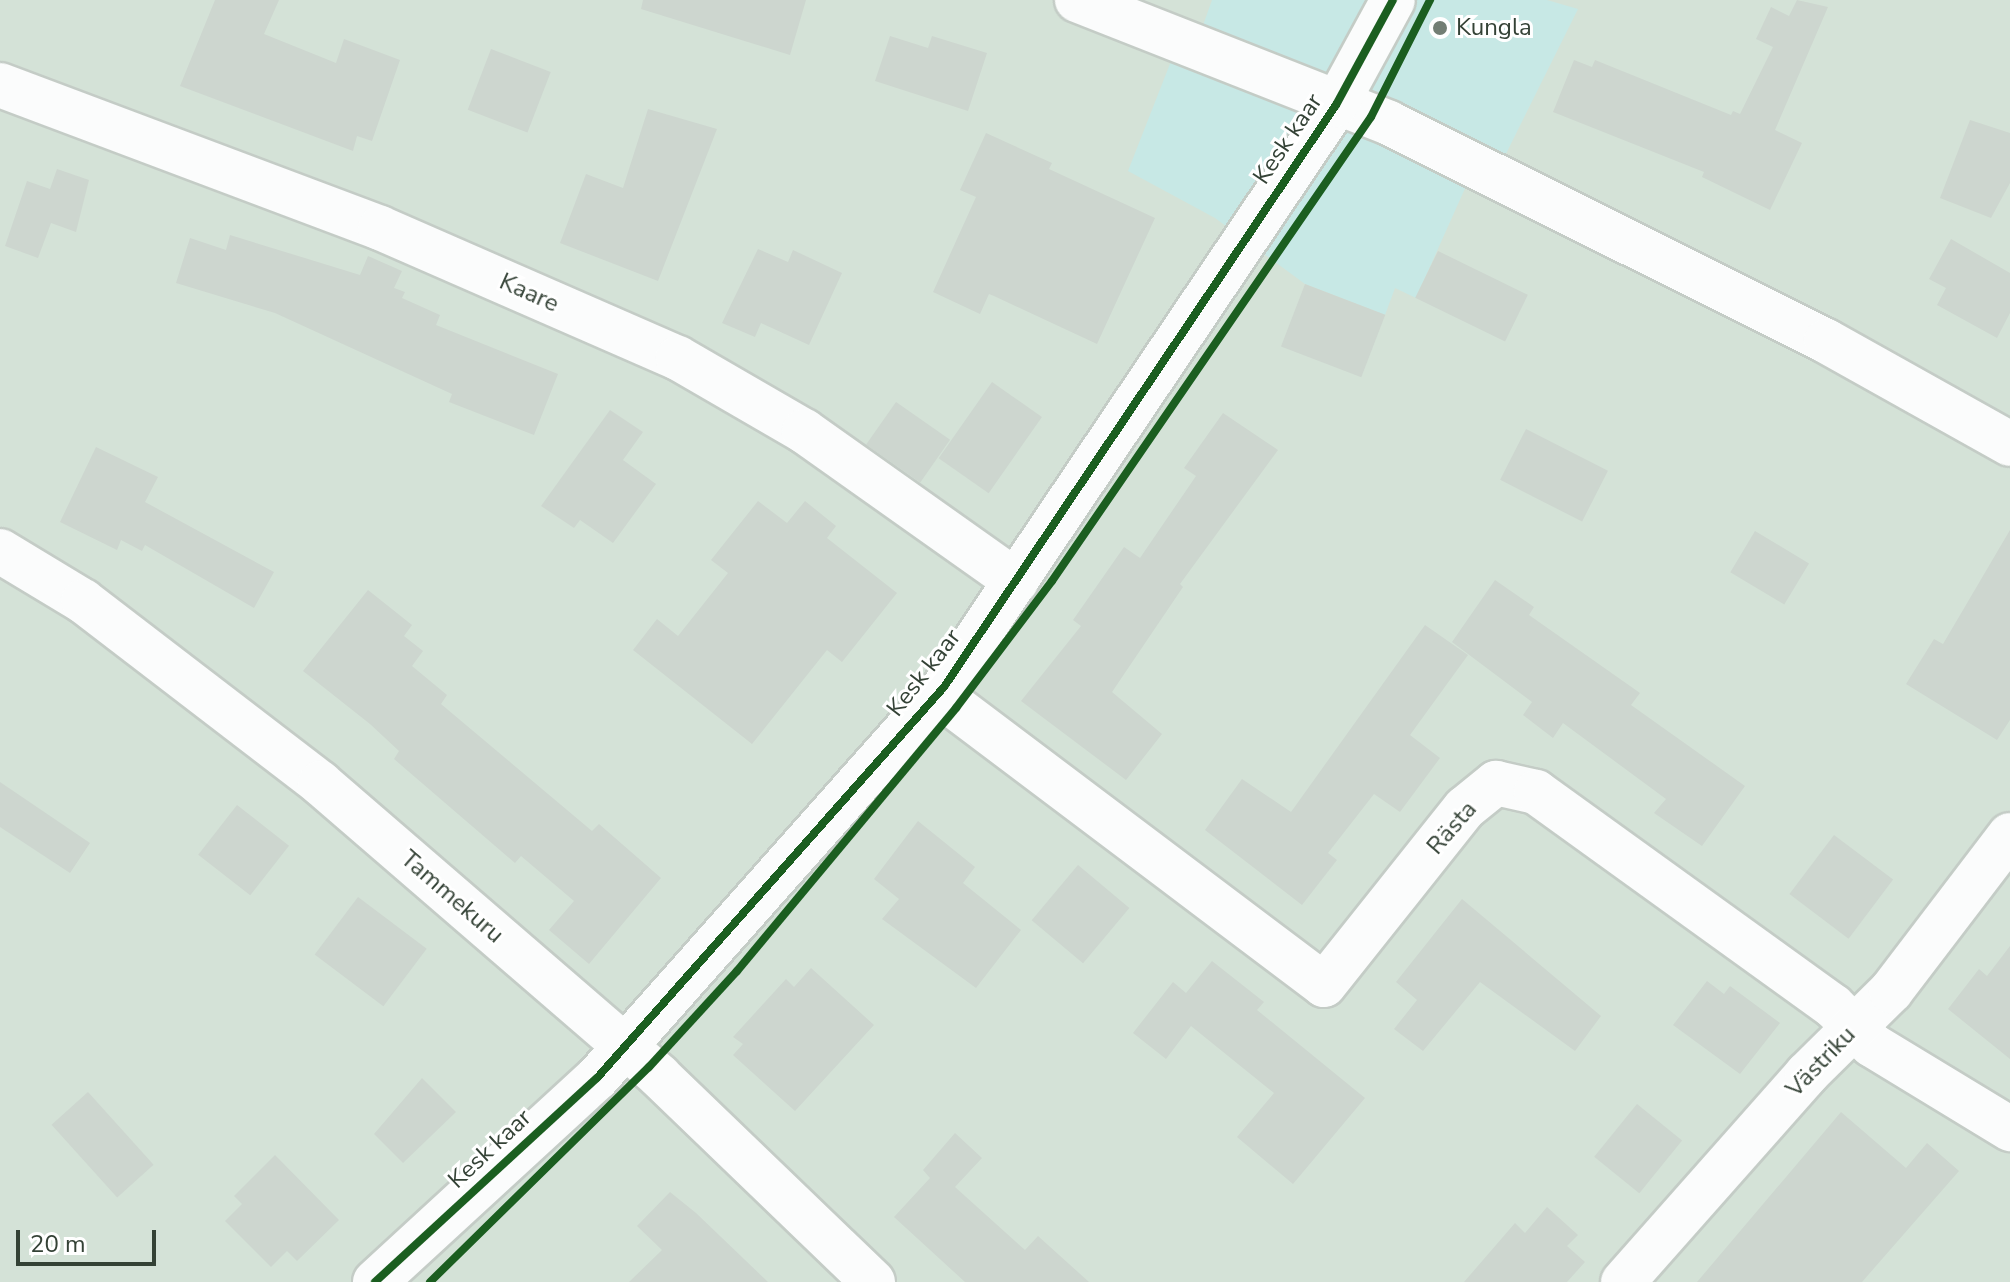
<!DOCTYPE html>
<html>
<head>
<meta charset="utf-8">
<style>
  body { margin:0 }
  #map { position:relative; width:2010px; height:1282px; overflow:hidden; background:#e6eee8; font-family:"Nunito Sans",sans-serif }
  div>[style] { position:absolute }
  .residential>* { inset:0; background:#d4e2d7; transform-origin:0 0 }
  .green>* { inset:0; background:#c7e8e5 }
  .building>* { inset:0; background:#cdd6cf; transform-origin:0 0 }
  .roads { filter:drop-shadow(2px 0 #c4ccc6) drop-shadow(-2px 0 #c4ccc6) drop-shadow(0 2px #c4ccc6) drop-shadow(0 -2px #c4ccc6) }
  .minor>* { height:44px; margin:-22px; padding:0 22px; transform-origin:22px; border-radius:22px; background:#fbfcfc }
  .cycleway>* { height:8px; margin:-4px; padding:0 4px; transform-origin:4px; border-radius:4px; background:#1b5e20 }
  .dots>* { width:22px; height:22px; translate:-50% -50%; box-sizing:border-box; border:4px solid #fff; border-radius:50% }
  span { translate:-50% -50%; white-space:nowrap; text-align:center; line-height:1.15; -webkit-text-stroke:6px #fff; paint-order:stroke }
  .poi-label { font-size:24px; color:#344236 }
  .left { translate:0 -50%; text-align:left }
  .street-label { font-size:24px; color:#344236 }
  .scale { position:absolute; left:16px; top:1230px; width:140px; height:36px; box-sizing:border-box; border:4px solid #344236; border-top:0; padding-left:10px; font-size:24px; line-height:28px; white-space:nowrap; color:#344236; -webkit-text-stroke:6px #fff; paint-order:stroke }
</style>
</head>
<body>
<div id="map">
  <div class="residential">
    <i style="left:0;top:0;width:2010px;height:1282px"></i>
  </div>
  <div class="green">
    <i style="clip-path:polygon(1212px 0,1547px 0,1578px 9px,1491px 184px,1471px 175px,1416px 298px,1395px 288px,1385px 315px,1305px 284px,1215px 218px,1128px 171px,1175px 51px,1192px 56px)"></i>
  </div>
  <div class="building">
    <i style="clip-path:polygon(215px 0,279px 0,264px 34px,336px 63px,344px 39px,400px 60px,372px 141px,357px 136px,353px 151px,180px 86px)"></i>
    <i style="clip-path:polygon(643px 0,806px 0,790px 55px,641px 9px)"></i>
    <i style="clip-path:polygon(1797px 0,1828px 7px,1775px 130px,1802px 143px,1770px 210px,1702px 177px,1704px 172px,1553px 112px,1574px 60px,1592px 67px,1595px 60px,1731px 115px,1733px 111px,1740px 114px,1773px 47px,1756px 39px,1771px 7px,1789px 16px)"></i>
    <i style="clip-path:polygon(890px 36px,928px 48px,932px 36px,987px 53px,968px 111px,875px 81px)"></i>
    <i style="left:491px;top:49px;width:64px;height:65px;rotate:21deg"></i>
    <i style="clip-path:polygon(648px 109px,717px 129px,658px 281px,560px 243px,586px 174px,623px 188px)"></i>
    <i style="clip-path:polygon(1970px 120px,2010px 133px,2010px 183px,1991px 218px,1940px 198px)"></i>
    <i style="clip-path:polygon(986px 133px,1052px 163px,1049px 169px,1155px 218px,1097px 344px,994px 296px,989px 294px,980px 314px,933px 292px,976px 197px,960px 190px)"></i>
    <i style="clip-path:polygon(57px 169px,89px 180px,76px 232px,51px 223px,38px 258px,5px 246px,27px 181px,50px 189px)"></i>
    <i style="clip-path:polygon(230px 235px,360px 275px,368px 256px,402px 271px,394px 288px,405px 292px,402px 298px,440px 315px,436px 325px,558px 374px,534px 435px,449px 402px,452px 394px,275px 313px,176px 283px,190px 238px,226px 250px)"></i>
    <i style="clip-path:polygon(1951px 239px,2010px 273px,2010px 313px,1997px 338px,1937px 305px,1946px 288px,1929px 279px)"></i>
    <i style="clip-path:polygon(758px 249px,788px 262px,793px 250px,842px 273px,809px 345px,761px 323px,755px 337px,722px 323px)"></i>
    <i style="left:1438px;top:251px;width:100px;height:52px;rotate:26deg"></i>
    <i style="left:1305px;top:284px;width:86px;height:67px;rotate:21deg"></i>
    <i style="left:992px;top:382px;width:61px;height:93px;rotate:35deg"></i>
    <i style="left:896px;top:402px;width:66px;height:52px;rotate:35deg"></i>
    <i style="clip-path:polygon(610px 410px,643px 432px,623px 460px,656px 484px,613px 543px,580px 520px,574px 528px,541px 506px)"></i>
    <i style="clip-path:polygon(1223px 413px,1278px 450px,1180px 584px,1183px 587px,1112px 692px,1162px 734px,1126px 780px,1021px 701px,1081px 626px,1073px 620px,1124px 547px,1140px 558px,1196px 476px,1184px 468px)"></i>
    <i style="left:1526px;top:429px;width:92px;height:57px;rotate:27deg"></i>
    <i style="clip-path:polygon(96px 447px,158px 477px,145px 502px,274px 572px,254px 608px,145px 545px,142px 551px,121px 540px,117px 550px,60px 522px)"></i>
    <i style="clip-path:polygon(758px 501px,787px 523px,805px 501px,836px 526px,827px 538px,897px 593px,842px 662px,827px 650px,752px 744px,633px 650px,657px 619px,678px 636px,728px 573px,711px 560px)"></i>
    <i style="clip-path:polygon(2010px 530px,2010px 720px,1997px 740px,1906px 684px,1934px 639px,1943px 644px)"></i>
    <i style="left:1755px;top:531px;width:63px;height:48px;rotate:31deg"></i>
    <i style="clip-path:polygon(1495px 580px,1534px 607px,1529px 615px,1640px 693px,1631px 705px,1745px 786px,1702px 846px,1654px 813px,1666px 799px,1563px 723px,1553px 738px,1523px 715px,1532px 702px,1452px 642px)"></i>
    <i style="clip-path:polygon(368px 590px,412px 625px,404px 636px,423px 651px,412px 666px,447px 695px,441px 704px,592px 831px,599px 824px,661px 878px,589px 964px,549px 930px,574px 901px,521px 856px,515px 863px,394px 759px,399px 751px,370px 724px,303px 671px)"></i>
    <i style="clip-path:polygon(1425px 625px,1468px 655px,1410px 735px,1440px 758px,1400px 812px,1374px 794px,1328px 853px,1337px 860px,1302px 905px,1205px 830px,1242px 779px,1291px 812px)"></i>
    <i style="clip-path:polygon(0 782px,90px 843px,70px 873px,0 827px)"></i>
    <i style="left:237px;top:805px;width:66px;height:63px;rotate:38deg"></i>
    <i style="clip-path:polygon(918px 821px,975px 867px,963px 883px,1021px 930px,976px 988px,882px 919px,899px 899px,874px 879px)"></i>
    <i style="left:1834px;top:835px;width:74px;height:74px;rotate:37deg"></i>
    <i style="left:1078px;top:865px;width:67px;height:72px;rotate:40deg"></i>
    <i style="left:358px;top:897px;width:86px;height:72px;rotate:37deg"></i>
    <i style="clip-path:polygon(1462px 899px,1601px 1016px,1575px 1051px,1480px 982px,1423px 1051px,1394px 1029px,1417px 1000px,1396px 982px)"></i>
    <i style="clip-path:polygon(2010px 946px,2010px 1059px,1948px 1009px,1979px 969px,1987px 976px)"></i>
    <i style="clip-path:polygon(1212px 961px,1264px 1002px,1257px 1010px,1365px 1098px,1293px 1184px,1237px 1137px,1274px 1093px,1191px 1026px,1166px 1059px,1133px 1033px,1173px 982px,1186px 993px)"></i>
    <i style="clip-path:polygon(811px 968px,874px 1025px,795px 1111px,733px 1055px,743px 1044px,733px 1037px,786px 979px,794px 987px)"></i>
    <i style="clip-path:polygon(1707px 981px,1724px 994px,1730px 986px,1780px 1023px,1740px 1074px,1673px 1025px)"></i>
    <i style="clip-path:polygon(422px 1078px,456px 1112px,403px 1163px,374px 1134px)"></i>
    <i style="left:88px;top:1092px;width:98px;height:49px;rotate:48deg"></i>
    <i style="left:1637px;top:1104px;width:58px;height:68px;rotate:39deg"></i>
    <i style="clip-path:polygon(1841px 1112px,1906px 1168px,1927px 1143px,1959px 1171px,1862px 1282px,1697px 1282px)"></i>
    <i style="clip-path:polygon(955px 1133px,982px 1158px,955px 1187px,1025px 1250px,1038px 1236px,1089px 1282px,965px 1282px,894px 1217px,930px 1178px,923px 1170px)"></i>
    <i style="clip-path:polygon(275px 1155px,339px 1220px,297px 1261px,287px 1251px,271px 1267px,225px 1221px,242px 1204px,234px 1196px)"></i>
    <i style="clip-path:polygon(670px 1192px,696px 1213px,768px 1282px,629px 1282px,662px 1250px,637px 1226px)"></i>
    <i style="clip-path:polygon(1547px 1207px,1578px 1235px,1567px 1246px,1585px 1262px,1567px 1282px,1464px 1282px,1515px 1223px,1525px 1233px)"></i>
  </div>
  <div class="roads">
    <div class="minor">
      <i style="left:1077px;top:0;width:335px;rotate:21.5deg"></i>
      <i style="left:1389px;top:123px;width:488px;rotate:26.5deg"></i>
      <i style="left:1826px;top:341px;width:211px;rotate:29.2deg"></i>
      <i style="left:0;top:85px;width:406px;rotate:20.6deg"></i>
      <i style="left:380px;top:228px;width:325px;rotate:23.6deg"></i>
      <i style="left:678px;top:358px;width:146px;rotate:30.1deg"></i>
      <i style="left:804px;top:431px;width:260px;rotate:35.3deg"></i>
      <i style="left:0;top:551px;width:97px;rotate:31.1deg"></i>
      <i style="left:83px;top:601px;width:299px;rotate:37.5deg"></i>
      <i style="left:320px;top:783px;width:448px;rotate:40.8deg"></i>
      <i style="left:659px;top:1076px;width:297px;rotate:43.9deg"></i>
      <i style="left:938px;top:694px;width:483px;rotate:37deg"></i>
      <i style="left:1324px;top:985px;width:226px;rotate:-51.5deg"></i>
      <i style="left:1465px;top:808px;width:40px;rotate:-39deg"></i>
      <i style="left:1496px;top:783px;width:41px;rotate:12.7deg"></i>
      <i style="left:1536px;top:792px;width:366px;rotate:35.8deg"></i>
      <i style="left:1833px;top:1006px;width:55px;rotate:45deg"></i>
      <i style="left:1872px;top:1045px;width:162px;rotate:31.3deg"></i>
      <i style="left:375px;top:1282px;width:301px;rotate:-42.6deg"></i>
      <i style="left:597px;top:1078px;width:523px;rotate:-48.41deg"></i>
      <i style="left:944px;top:687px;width:702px;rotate:-56.04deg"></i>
      <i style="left:1336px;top:105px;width:119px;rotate:-61.5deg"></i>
      <i style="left:1623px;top:1282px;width:278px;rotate:-48.5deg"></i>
      <i style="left:1807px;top:1074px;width:118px;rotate:-44.7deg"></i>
      <i style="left:1891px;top:991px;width:196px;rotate:-52.7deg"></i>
    </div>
  </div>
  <div class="cycleway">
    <i style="left:375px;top:1282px;width:301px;rotate:-42.6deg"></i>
    <i style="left:597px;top:1078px;width:523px;rotate:-48.41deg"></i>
    <i style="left:944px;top:687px;width:702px;rotate:-56.04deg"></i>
    <i style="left:1336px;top:105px;width:119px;rotate:-61.5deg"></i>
    <i style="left:430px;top:1282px;width:307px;rotate:-44.5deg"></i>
    <i style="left:649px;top:1067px;width:130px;rotate:-47.5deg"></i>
    <i style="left:737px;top:971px;width:342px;rotate:-50.2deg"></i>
    <i style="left:956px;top:708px;width:159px;rotate:-52.9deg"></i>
    <i style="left:1052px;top:581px;width:563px;rotate:-55.49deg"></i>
    <i style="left:1371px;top:117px;width:131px;rotate:-63.2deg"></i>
  </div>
  <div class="dots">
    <i style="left:1440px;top:28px;background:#727e74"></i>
  </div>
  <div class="poi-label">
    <span class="left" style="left:1456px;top:28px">Kungla</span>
  </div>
  <div class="street-label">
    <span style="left:1288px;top:139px;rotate:-56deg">Kesk kaar</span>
    <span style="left:529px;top:293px;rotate:24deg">Kaare</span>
    <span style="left:924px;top:673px;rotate:-52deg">Kesk kaar</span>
    <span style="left:1452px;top:828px;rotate:-49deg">Rästa</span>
    <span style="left:452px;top:897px;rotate:41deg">Tammekuru</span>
    <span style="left:1821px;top:1062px;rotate:-46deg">Västriku</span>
    <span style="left:490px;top:1149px;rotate:-43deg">Kesk kaar</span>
  </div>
  <div class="scale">20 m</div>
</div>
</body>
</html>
